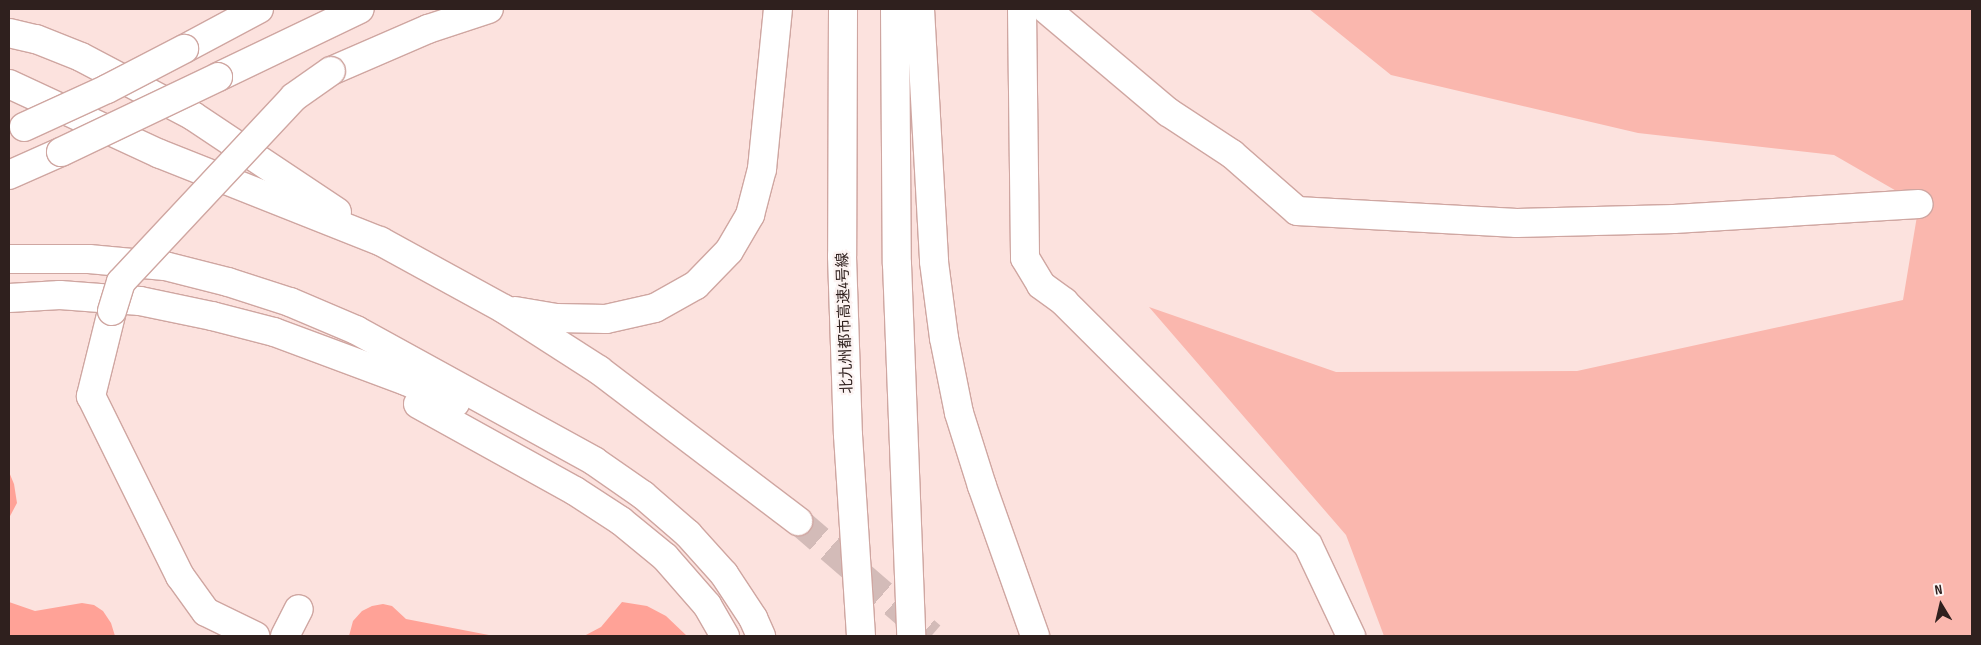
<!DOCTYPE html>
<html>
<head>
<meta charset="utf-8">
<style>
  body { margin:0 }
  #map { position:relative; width:1981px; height:645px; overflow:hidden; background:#fce2de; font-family:"Sofia Sans Condensed","Noto Sans JP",sans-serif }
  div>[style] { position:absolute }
  .green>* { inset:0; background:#fab7ae }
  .water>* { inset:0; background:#ffa297 }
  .highway-tunnel>* { height:28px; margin-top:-14px; transform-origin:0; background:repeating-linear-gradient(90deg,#d3bbb8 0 28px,transparent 0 42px) }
  .roads { filter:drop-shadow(1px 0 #cfa6a1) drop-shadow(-1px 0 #cfa6a1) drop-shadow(0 1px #cfa6a1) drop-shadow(0 -1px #cfa6a1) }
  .minor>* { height:28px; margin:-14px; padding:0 14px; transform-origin:14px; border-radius:14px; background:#fff }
  .highway>* { height:28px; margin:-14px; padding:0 14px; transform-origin:14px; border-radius:14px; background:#fff }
  .bridges { filter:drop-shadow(1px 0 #cfa6a1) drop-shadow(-1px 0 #cfa6a1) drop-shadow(0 1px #cfa6a1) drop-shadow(0 -1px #cfa6a1) }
  .minor-bridge>* { height:28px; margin:-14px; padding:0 14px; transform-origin:14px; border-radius:14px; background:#fff }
  .highway-bridge>* { height:28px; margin:-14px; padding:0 14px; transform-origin:14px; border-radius:14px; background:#fff }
  span { translate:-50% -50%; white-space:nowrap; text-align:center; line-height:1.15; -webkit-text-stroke:4.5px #fcf3f2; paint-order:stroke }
  .street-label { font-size:15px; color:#2f201e }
  .frame { position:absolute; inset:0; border:10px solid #2f201e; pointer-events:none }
  .north { position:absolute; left:1916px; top:580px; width:50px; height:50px; -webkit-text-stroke:4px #fcf3f2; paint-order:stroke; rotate:351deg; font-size:14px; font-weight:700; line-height:20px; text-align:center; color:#2f201e }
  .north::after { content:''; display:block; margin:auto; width:18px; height:22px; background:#2f201e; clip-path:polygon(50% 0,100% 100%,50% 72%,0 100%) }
</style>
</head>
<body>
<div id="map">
  <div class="green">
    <i style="clip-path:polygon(1309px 9px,1972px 9px,1972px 636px,1384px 636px,1346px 535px,1149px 307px,1336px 372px,1577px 371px,1903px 300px,1919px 204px,1834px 155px,1638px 133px,1391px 75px)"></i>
  </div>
  <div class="water">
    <i style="clip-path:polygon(9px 472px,14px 484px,17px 503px,9px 518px)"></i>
    <i style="clip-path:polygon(9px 602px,35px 611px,82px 603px,94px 605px,103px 611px,111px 623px,115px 636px,9px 636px)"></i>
    <i style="clip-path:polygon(622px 602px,647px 606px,666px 616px,687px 636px,578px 636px,584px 636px,601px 627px)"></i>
    <i style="clip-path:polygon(383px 604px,392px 606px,406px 619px,494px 636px,349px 636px,353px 621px,362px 611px,372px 606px)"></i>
  </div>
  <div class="highway-tunnel">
    <i style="left:798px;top:521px;width:176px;rotate:40.8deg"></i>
  </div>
  <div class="roads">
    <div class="minor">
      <i style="left:1022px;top:9px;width:249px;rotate:89.3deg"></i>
      <i style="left:1025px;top:258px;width:31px;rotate:59deg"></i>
      <i style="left:1041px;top:285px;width:29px;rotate:36deg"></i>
      <i style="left:1064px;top:302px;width:344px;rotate:44.9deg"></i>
      <i style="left:1308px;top:545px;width:101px;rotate:64.7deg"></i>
      <i style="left:1046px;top:9px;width:160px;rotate:40.2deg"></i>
      <i style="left:1168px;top:112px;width:77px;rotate:33.3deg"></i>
      <i style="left:1232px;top:154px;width:86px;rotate:41.2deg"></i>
      <i style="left:1297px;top:211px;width:220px;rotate:3.1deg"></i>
      <i style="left:1517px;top:223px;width:157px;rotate:-1.5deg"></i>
      <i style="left:1674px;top:219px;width:245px;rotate:-3.5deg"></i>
      <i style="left:331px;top:71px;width:106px;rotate:-23.4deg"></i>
      <i style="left:428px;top:29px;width:64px;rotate:-18.2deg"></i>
      <i style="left:112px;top:311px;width:88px;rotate:103.9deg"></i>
      <i style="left:91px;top:396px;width:201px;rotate:63.7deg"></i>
      <i style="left:180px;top:576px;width:44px;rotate:54.2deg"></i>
      <i style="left:206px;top:612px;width:55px;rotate:26.1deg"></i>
      <i style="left:285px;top:636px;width:30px;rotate:-63deg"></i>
    </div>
    <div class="highway">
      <i style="left:843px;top:9px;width:247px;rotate:90.2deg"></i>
      <i style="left:842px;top:256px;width:179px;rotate:88.1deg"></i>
      <i style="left:848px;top:435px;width:201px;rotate:86.3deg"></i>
      <i style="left:895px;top:9px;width:255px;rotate:89.6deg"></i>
      <i style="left:897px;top:264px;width:372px;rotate:87.8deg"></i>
      <i style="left:920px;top:9px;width:253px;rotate:86.8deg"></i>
      <i style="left:934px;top:262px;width:77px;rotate:82.5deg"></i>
      <i style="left:944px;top:338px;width:76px;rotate:78.7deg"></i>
      <i style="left:959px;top:413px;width:77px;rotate:72.5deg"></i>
      <i style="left:982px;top:486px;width:159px;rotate:70.5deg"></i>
      <i style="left:9px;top:33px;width:28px;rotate:13deg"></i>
      <i style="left:36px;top:39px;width:48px;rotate:21.8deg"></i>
      <i style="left:81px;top:57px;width:127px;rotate:27.8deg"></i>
      <i style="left:193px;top:116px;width:173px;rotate:33.7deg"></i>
      <i style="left:184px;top:49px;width:85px;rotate:-28.1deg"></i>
      <i style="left:218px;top:77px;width:157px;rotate:-25.6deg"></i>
      <i style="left:9px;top:84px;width:166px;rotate:24.9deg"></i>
      <i style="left:160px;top:154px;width:237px;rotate:21.6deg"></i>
      <i style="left:380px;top:241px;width:141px;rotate:28.7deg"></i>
      <i style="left:504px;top:309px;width:113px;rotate:32.7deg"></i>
      <i style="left:599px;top:370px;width:250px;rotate:37.2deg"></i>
      <i style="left:9px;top:175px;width:57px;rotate:-23.9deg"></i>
      <i style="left:9px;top:259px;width:80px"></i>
      <i style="left:89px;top:259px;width:76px;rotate:5.3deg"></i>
      <i style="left:165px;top:266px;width:65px;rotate:14.3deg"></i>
      <i style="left:228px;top:282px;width:65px;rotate:17.9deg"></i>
      <i style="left:290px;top:302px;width:72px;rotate:23deg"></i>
      <i style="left:356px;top:330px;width:272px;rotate:28.8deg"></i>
      <i style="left:594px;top:461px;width:60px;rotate:34.8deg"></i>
      <i style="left:643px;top:495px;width:60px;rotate:40.9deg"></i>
      <i style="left:688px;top:534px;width:54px;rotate:48deg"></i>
      <i style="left:724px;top:574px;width:53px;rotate:56.6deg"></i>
      <i style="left:753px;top:618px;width:20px;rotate:66deg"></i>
      <i style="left:9px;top:298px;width:51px;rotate:-3.4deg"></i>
      <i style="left:60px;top:295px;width:80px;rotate:4.3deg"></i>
      <i style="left:140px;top:301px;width:74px;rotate:11.8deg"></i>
      <i style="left:212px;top:316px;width:64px;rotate:14.5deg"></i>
      <i style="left:274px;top:332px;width:141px;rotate:20.4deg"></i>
      <i style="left:406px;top:381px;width:54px;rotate:24.2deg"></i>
      <i style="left:515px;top:311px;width:42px;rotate:9.7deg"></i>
      <i style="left:556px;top:318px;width:50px;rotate:1.1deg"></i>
      <i style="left:606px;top:319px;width:50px;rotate:-12.7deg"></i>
      <i style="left:655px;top:308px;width:47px;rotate:-29.3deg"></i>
      <i style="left:696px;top:285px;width:47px;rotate:-45.9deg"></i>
      <i style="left:729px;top:251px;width:42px;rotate:-59.7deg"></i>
      <i style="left:750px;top:215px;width:48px;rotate:-75.4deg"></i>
      <i style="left:762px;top:169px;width:161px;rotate:-84.3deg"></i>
      <i style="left:418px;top:404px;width:179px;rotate:29deg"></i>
      <i style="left:575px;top:491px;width:55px;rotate:33.1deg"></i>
      <i style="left:621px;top:521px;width:57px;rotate:39.3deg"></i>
      <i style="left:665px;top:557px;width:64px;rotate:48.8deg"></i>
      <i style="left:707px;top:605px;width:36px;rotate:60deg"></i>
    </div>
  </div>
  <div class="bridges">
    <div class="minor-bridge">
      <i style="left:112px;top:311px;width:30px;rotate:-73deg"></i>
      <i style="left:121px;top:282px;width:253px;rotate:-46.9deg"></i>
      <i style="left:294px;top:97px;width:45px;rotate:-35.1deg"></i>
    </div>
    <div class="highway-bridge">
      <i style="left:24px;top:127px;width:91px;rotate:-24.6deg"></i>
      <i style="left:107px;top:89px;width:87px;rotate:-27.5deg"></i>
      <i style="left:61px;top:152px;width:174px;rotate:-25.5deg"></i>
    </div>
  </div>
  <div class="street-label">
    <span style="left:845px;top:323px;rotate:-92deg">北九州都市高速4号線</span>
  </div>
  <div class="frame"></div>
  <div class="north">N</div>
</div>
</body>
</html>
